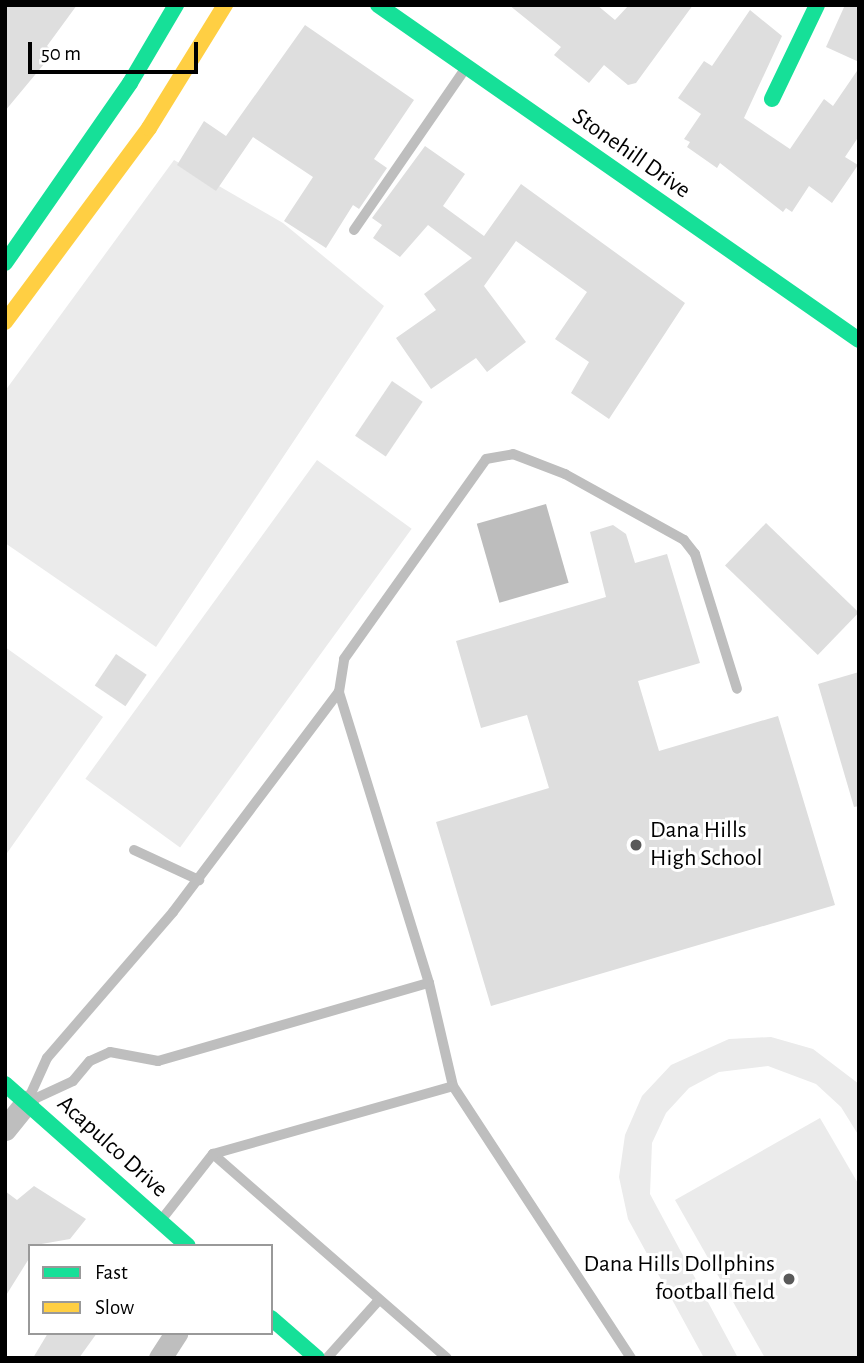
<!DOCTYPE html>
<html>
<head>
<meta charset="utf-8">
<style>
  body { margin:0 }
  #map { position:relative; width:864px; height:1363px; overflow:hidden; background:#fff; font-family:"Alegreya Sans",sans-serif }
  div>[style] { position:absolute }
  .green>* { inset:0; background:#ebebeb; transform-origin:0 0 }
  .water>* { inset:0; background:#bdbdbd; transform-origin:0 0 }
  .building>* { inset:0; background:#dedede; transform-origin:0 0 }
  .lane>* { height:10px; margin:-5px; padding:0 5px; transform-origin:5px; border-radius:5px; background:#bebebe }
  .street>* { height:23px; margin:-11.5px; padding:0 11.5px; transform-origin:11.5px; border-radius:11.5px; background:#bebebe }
  .fast>* { height:16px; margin:-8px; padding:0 8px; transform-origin:8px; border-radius:8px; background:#16e098 }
  .slow>* { height:16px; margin:-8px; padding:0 8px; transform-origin:8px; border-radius:8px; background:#ffcf43 }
  .dots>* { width:19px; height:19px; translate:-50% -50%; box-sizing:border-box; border:4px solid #fff; border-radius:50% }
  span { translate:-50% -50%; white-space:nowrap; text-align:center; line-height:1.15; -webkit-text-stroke:6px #fff; paint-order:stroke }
  .street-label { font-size:24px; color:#000 }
  .poi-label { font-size:24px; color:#000 }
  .left { translate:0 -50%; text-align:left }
  .right { translate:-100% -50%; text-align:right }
  .frame { position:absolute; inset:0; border:7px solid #000; pointer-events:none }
  .legend { position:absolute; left:28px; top:1244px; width:245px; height:91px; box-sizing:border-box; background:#fff; border:2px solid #999; margin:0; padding:9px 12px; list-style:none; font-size:21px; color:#000 }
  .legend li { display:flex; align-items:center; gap:14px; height:35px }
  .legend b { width:35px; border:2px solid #999 }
  .scale { position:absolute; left:28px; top:42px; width:170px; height:32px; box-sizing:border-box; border:4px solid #000; border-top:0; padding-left:9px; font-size:21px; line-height:24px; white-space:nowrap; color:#000; -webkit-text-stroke:5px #fff; paint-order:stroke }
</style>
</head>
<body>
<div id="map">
  <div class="green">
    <i style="clip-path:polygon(174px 160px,283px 223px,384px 306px,156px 647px,5px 543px,5px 391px)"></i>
    <i style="left:317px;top:460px;width:117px;height:394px;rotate:36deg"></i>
    <i style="clip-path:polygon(5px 647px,103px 717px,5px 856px)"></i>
    <i style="clip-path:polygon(771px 1037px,813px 1049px,859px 1084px,859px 1136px,841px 1107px,816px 1084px,768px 1066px,719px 1072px,689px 1088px,666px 1113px,652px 1143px,650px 1194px,738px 1358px,704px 1358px,628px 1219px,619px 1177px,625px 1135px,642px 1096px,671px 1065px,729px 1039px)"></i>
    <i style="clip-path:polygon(820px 1118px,859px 1185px,859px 1358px,765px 1358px,675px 1200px)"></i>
  </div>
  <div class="water">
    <i style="left:546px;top:504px;width:82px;height:72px;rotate:74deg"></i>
  </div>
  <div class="building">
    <i style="clip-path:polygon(5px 5px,77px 5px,47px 46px,54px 52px,5px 111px)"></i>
    <i style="clip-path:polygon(509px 5px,597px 5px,615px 20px,629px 5px,693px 5px,636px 83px,628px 85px,604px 65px,589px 83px,554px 55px,561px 47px)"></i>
    <i style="clip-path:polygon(845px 5px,859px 5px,859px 62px,826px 47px)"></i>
    <i style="clip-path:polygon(750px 10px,782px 36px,744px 118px,790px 149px,824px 99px,833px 106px,859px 68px,859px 136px,845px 157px,858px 165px,832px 203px,809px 186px,792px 212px,786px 208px,783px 212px,720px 163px,717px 168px,687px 147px,690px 142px,684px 139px,701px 114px,678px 98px,704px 61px,712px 66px)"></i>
    <i style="clip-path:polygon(305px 25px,414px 100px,374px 159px,387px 168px,359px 209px,353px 205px,326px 248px,284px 221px,313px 177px,253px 137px,216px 191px,177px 165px,204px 121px,226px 136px)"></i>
    <i style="clip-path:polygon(425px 146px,465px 174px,443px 206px,484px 236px,521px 184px,685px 303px,609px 419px,571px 393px,589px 362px,555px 339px,587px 292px,516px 241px,484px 286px,526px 342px,487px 372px,476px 358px,431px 389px,396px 338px,436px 310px,424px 294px,472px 258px,428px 225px,400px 257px,373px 238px,382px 225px,372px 218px)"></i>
    <i style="left:392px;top:381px;width:37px;height:66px;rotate:34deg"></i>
    <i style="left:766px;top:523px;width:129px;height:59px;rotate:44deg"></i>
    <i style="clip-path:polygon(613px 525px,626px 534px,635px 563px,667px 554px,700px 663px,638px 681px,659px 751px,778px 716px,835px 905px,491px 1006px,436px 822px,549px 788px,527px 715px,481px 728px,456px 641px,606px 597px,590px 532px)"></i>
    <i style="left:116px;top:654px;width:37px;height:38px;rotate:34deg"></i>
    <i style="clip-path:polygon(859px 672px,859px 806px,854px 807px,818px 684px)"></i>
    <i style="clip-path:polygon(34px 1186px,86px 1219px,70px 1239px,30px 1246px,30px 1257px,5px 1297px,5px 1191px,17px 1200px)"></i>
    <i style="clip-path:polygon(48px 1333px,97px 1333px,79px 1358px,33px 1358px)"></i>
  </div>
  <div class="lane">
    <i style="left:354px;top:230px;width:196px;rotate:-55.4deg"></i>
    <i style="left:134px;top:850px;width:72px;rotate:24.8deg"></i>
    <i style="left:453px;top:1086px;width:106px;rotate:-103.1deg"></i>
    <i style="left:429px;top:983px;width:305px;rotate:-107.2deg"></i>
    <i style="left:339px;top:692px;width:33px;rotate:-81deg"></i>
    <i style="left:344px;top:659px;width:245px;rotate:-54.6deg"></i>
    <i style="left:486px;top:459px;width:27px;rotate:-10deg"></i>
    <i style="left:513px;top:454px;width:56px;rotate:21deg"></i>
    <i style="left:565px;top:474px;width:136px;rotate:29deg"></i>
    <i style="left:684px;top:540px;width:18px;rotate:52deg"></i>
    <i style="left:695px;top:554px;width:141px;rotate:72.7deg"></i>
    <i style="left:28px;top:1100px;width:46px;rotate:-65.7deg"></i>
    <i style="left:47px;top:1058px;width:193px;rotate:-49.2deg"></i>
    <i style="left:173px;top:912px;width:276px;rotate:-53deg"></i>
    <i style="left:30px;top:1101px;width:47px;rotate:-24.9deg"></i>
    <i style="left:73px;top:1081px;width:26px;rotate:-50deg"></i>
    <i style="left:90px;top:1061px;width:22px;rotate:-24deg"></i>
    <i style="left:110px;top:1052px;width:49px;rotate:10.6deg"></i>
    <i style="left:158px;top:1061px;width:282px;rotate:-16.1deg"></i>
    <i style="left:213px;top:1154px;width:310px;rotate:41.1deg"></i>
    <i style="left:162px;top:1219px;width:83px;rotate:-51.9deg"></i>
    <i style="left:213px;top:1154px;width:249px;rotate:-15.8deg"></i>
    <i style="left:453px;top:1086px;width:325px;rotate:56.8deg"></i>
    <i style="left:327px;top:1358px;width:78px;rotate:-48.1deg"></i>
  </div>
  <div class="street">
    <i style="left:5px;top:1129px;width:35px;rotate:-51deg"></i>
    <i style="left:160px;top:1358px;width:30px;rotate:-57deg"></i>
  </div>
  <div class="fast">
    <i style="left:378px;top:5px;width:586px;rotate:34.86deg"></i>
    <i style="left:772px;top:99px;width:104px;rotate:-64.4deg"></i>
    <i style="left:5px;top:263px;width:219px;rotate:-55.2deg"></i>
    <i style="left:130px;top:83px;width:91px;rotate:-59.5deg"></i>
    <i style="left:5px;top:1084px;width:244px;rotate:41.5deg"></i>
    <i style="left:271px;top:1318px;width:61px;rotate:41deg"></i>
  </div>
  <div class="slow">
    <i style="left:5px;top:322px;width:242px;rotate:-53.4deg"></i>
    <i style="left:149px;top:128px;width:145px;rotate:-58.3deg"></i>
  </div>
  <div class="dots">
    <i style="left:636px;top:845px;background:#595959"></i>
    <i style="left:789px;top:1279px;background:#595959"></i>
  </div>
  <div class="street-label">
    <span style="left:631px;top:154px;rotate:35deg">Stonehill Drive</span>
    <span style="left:112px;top:1147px;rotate:42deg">Acapulco Drive</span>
  </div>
  <div class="poi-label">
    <span class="left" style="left:650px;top:845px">Dana Hills<br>High School</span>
    <span class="right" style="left:775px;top:1279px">Dana Hills Dollphins<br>football field</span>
  </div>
  <div class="frame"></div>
  <ul class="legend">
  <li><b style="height:9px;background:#16e098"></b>Fast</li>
  <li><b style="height:9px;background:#ffcf43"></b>Slow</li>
  </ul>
  <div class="scale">50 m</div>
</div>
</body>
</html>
